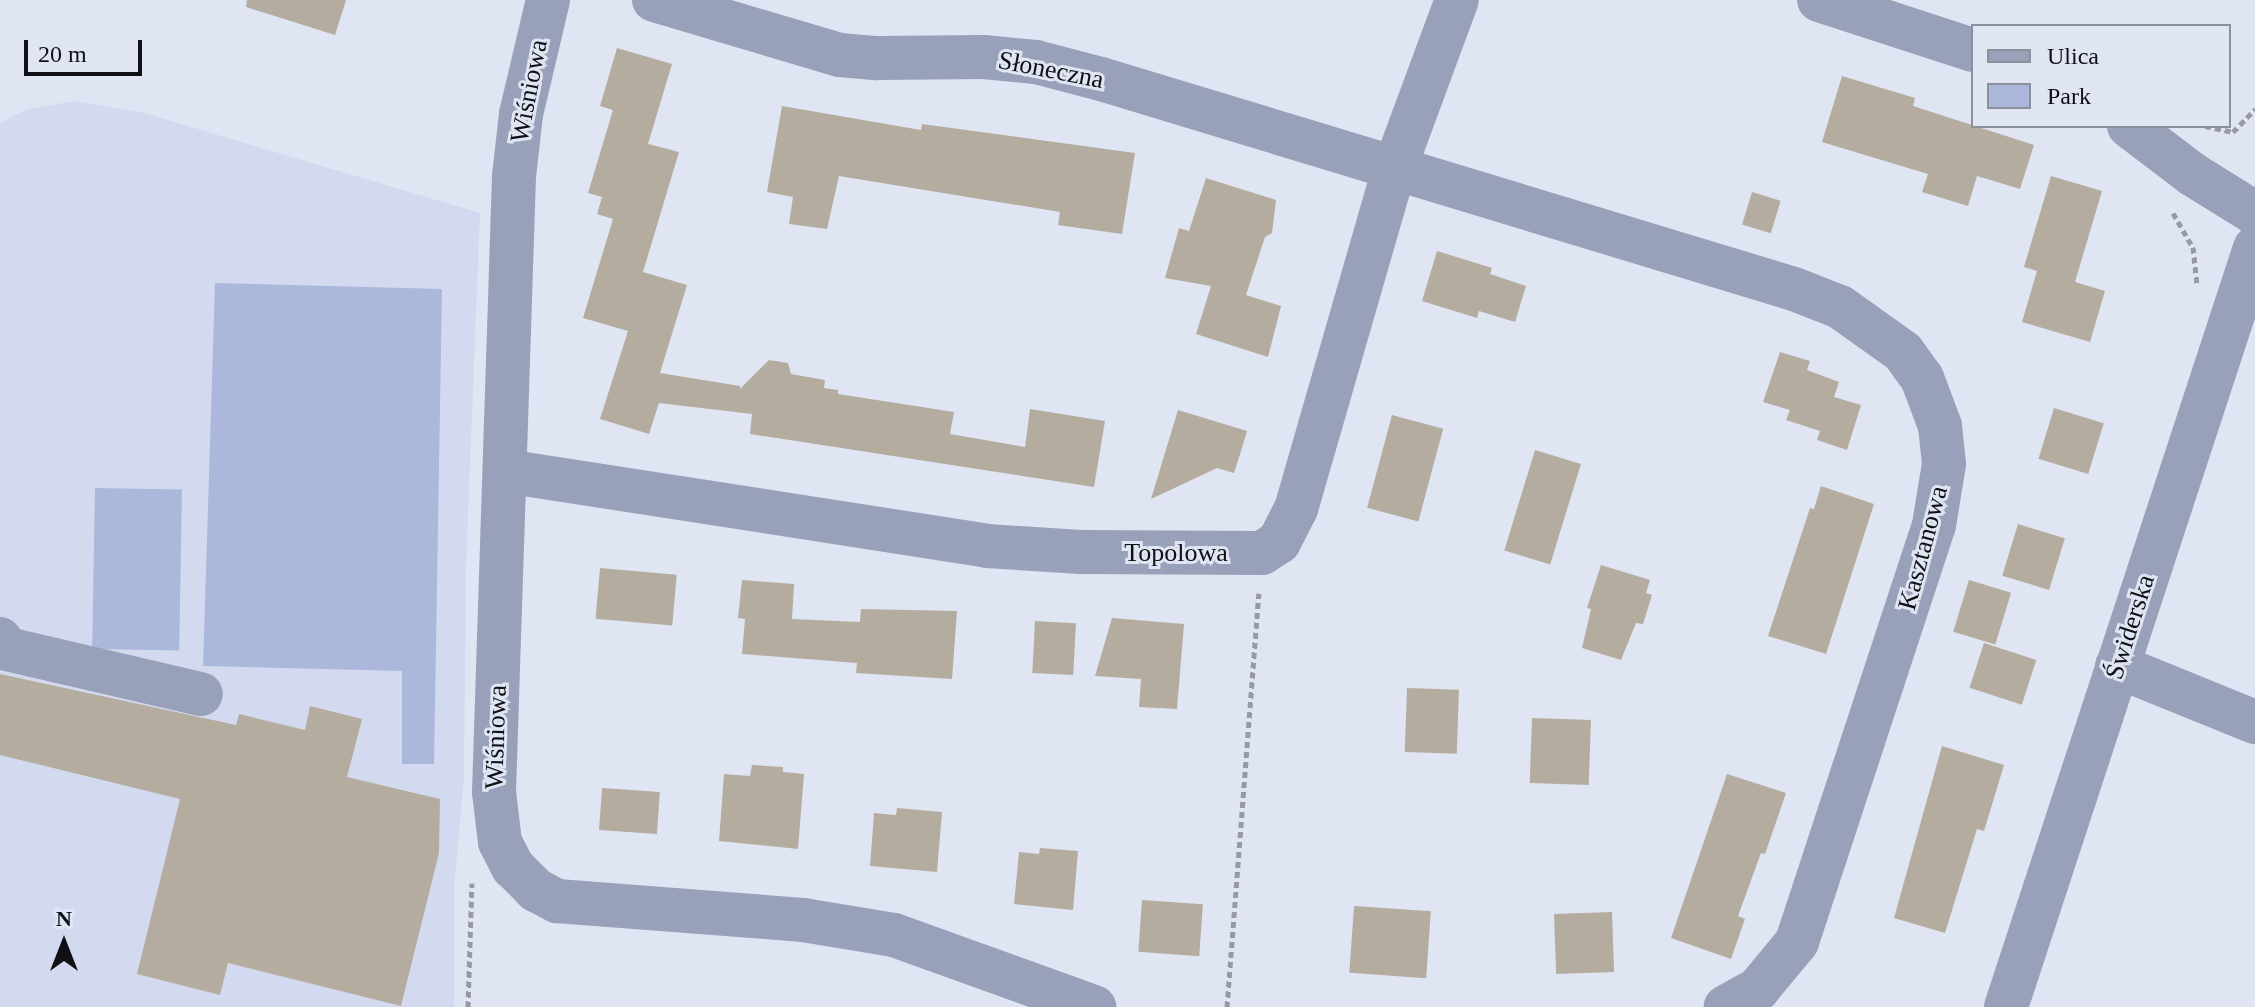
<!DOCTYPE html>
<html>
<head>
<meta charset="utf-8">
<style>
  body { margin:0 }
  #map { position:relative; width:2255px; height:1007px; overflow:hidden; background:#e0e5f3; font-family:"Times New Roman",serif }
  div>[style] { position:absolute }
  .built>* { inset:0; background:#d3daef }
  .green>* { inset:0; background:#abb7db; transform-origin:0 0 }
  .building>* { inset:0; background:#b5aca0; transform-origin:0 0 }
  .path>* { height:5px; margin-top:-2.5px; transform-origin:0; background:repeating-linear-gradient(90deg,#979aa5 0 6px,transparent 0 10px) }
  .minor>* { height:44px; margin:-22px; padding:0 22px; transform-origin:22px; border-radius:22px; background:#98a1b9 }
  span { translate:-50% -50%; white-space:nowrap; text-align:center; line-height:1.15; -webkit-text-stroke:6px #e0e5f3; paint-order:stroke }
  .street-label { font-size:26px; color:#0f1015 }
  .legend { position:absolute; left:1971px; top:24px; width:260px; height:104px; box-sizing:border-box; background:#e0e5f3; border:2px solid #8c909a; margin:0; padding:10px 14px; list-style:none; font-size:24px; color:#0f1015 }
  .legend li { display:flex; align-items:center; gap:16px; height:40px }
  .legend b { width:40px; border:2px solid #8c909a }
  .north { position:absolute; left:24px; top:903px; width:80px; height:80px; -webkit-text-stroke:6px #e0e5f3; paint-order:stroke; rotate:0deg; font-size:22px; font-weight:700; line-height:32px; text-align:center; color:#0f1015 }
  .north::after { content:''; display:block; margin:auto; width:28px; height:36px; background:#0f1015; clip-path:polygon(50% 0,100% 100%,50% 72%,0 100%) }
  .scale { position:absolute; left:24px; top:40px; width:118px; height:36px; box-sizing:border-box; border:4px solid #0f1015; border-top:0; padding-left:10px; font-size:24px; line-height:28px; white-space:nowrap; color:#0f1015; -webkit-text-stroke:6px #e0e5f3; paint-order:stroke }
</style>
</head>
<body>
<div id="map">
  <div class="built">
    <i style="clip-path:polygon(75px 101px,144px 113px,480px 213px,466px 568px,464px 778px,454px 889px,454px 1007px,0 1007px,0 123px,27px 109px)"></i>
  </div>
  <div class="green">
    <i style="clip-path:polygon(215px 283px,442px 289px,434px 764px,402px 764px,402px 671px,203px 666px)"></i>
    <i style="left:95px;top:488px;width:87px;height:161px;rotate:1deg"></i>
  </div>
  <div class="building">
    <i style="clip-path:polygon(247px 0,346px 0,335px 35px,246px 7px)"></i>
    <i style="clip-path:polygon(617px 48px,672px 64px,648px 144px,679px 152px,643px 272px,687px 285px,660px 373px,740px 386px,740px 389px,769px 360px,788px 363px,791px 374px,825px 380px,824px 388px,838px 390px,838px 394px,954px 412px,950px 434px,1025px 447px,1030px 409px,1105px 421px,1094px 487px,750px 434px,752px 414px,659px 403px,649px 434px,600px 419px,628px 331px,583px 318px,613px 219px,597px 214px,602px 197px,588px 193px,613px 110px,600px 106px)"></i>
    <i style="clip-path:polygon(1842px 76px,1915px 98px,1913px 106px,2034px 145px,2020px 189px,1977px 176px,1968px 206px,1922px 192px,1928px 174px,1822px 142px)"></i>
    <i style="clip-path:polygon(782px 106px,921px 130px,922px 124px,1135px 153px,1122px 234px,1058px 225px,1060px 212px,839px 176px,827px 229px,789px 224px,793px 197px,767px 192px)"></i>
    <i style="clip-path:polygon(2051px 176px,2102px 191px,2075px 282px,2105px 291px,2090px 342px,2022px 322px,2037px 271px,2024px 267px)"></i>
    <i style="clip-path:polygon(1206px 178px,1276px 200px,1272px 233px,1265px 237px,1246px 295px,1281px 306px,1268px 357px,1196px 334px,1211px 286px,1165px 278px,1179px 228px,1189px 231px)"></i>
    <i style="left:1752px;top:192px;width:30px;height:34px;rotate:17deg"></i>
    <i style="clip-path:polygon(1437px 251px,1492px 268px,1490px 274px,1526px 286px,1515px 322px,1479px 311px,1477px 318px,1422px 301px)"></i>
    <i style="clip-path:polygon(1780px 352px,1810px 361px,1807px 370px,1839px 382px,1834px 397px,1861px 405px,1847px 450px,1817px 440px,1820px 431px,1786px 420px,1790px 410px,1763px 402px)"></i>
    <i style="left:2054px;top:408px;width:52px;height:53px;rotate:17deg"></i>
    <i style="clip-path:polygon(1178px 410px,1247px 431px,1242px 448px,1234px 473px,1217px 468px,1151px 499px)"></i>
    <i style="left:1392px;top:415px;width:53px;height:96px;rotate:15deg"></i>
    <i style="left:1535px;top:450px;width:48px;height:105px;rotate:17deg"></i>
    <i style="clip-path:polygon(1821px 486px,1874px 504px,1826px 654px,1768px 636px,1810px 508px,1814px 509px)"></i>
    <i style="left:2018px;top:524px;width:49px;height:54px;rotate:17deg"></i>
    <i style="clip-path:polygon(1601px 565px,1650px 580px,1646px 593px,1652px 595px,1643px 624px,1636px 623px,1621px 660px,1582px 648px,1591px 609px,1587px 608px)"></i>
    <i style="left:600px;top:568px;width:77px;height:51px;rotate:5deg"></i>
    <i style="clip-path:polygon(742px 580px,794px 584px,792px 619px,860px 622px,861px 609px,957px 611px,952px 679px,856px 673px,857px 663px,742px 654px,745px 619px,738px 618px)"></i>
    <i style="left:1969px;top:580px;width:44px;height:54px;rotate:17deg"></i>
    <i style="clip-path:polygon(1112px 618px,1184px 624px,1177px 709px,1139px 707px,1141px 679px,1095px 676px)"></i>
    <i style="left:1035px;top:621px;width:41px;height:52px;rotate:3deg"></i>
    <i style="left:1984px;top:643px;width:55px;height:47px;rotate:18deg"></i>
    <i style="clip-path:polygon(0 674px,236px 725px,239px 714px,305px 730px,310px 706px,362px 719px,347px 777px,440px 799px,439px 853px,401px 1006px,228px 963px,220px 995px,137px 974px,180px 799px,0 755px)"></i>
    <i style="left:1407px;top:688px;width:52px;height:64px;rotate:2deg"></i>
    <i style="left:1532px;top:718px;width:59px;height:65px;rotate:2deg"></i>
    <i style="clip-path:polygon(1942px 746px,2004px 765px,1984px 831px,1977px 829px,1945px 933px,1894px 918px)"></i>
    <i style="clip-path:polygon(752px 765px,783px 767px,783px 772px,804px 774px,798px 849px,719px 841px,724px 774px,750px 776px)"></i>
    <i style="clip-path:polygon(1727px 774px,1786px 793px,1765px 854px,1761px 853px,1738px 916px,1745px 919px,1731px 959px,1671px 938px)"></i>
    <i style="left:602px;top:788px;width:58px;height:42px;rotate:4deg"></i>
    <i style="clip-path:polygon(897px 808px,942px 812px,937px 872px,870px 866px,874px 813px,896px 815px)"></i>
    <i style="clip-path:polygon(1040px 848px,1078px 851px,1073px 910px,1014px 904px,1019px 852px,1039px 854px)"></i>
    <i style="left:1142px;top:900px;width:61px;height:52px;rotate:4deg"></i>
    <i style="left:1354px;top:906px;width:77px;height:67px;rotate:4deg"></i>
    <i style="left:1612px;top:912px;width:60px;height:58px;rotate:88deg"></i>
  </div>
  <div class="path">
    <i style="left:2205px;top:126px;width:29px;rotate:12deg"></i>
    <i style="left:2233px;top:132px;width:32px;rotate:-46deg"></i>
    <i style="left:2173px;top:213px;width:39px;rotate:60deg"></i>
    <i style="left:2193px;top:247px;width:37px;rotate:84deg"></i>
    <i style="left:468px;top:1007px;width:124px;rotate:-88.2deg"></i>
    <i style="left:1227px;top:1007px;width:415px;rotate:-85.6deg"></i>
  </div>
  <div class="minor">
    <i style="left:548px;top:0;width:117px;rotate:103.3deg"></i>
    <i style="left:521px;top:114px;width:62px;rotate:96.4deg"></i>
    <i style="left:514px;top:176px;width:616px;rotate:91.86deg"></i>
    <i style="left:494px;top:792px;width:50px;rotate:83.2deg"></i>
    <i style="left:500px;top:842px;width:28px;rotate:63deg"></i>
    <i style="left:513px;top:867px;width:33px;rotate:45deg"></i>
    <i style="left:536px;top:890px;width:24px;rotate:28deg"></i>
    <i style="left:557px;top:901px;width:247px;rotate:4.4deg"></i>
    <i style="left:803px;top:920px;width:92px;rotate:9.4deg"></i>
    <i style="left:894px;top:935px;width:213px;rotate:19.8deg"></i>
    <i style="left:654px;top:0;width:194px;rotate:16.5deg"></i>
    <i style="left:840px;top:55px;width:37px;rotate:5deg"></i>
    <i style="left:877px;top:58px;width:107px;rotate:-0.5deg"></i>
    <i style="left:984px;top:57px;width:52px;rotate:5.5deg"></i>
    <i style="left:1036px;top:62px;width:67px;rotate:14.7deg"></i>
    <i style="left:1101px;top:79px;width:724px;rotate:16.86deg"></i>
    <i style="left:1794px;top:289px;width:49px;rotate:21.4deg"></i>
    <i style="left:1840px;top:307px;width:77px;rotate:35.5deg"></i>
    <i style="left:1903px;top:352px;width:32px;rotate:54deg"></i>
    <i style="left:1922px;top:378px;width:51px;rotate:69.4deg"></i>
    <i style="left:1940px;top:426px;width:38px;rotate:84deg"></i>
    <i style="left:1944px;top:464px;width:62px;rotate:99.3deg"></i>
    <i style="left:1934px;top:525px;width:439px;rotate:108.2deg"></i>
    <i style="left:1797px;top:942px;width:61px;rotate:129.7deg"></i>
    <i style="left:1758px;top:989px;width:37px;rotate:151deg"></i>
    <i style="left:1819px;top:0;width:162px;rotate:18deg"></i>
    <i style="left:2129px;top:126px;width:79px;rotate:37.3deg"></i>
    <i style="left:2192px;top:174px;width:74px;rotate:31.8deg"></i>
    <i style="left:505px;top:471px;width:488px;rotate:8.8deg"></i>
    <i style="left:987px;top:546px;width:94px;rotate:3.7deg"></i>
    <i style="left:1081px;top:552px;width:181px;rotate:0.3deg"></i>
    <i style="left:1262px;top:553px;width:20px;rotate:-33deg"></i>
    <i style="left:1279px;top:542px;width:37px;rotate:-63deg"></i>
    <i style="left:1296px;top:509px;width:353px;rotate:-73.9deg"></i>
    <i style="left:1394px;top:170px;width:181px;rotate:-69.7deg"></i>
    <i style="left:0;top:639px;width:12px;rotate:55deg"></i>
    <i style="left:7px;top:649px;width:199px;rotate:13.1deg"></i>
    <i style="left:2117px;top:666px;width:149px;rotate:22.1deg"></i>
    <i style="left:2006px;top:1007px;width:799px;rotate:-71.84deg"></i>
  </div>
  <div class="street-label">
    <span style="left:1051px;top:70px;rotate:11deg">Słoneczna</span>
    <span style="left:529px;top:91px;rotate:-79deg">Wiśniowa</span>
    <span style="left:1923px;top:548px;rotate:-75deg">Kasztanowa</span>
    <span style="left:1176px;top:553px">Topolowa</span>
    <span style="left:2130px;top:627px;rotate:-72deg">Świderska</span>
    <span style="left:496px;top:737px;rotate:-88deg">Wiśniowa</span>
  </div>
  <ul class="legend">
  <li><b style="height:10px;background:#98a1b9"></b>Ulica</li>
  <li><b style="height:22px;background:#abb7db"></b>Park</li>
  </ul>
  <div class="north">N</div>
  <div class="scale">20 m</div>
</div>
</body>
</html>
